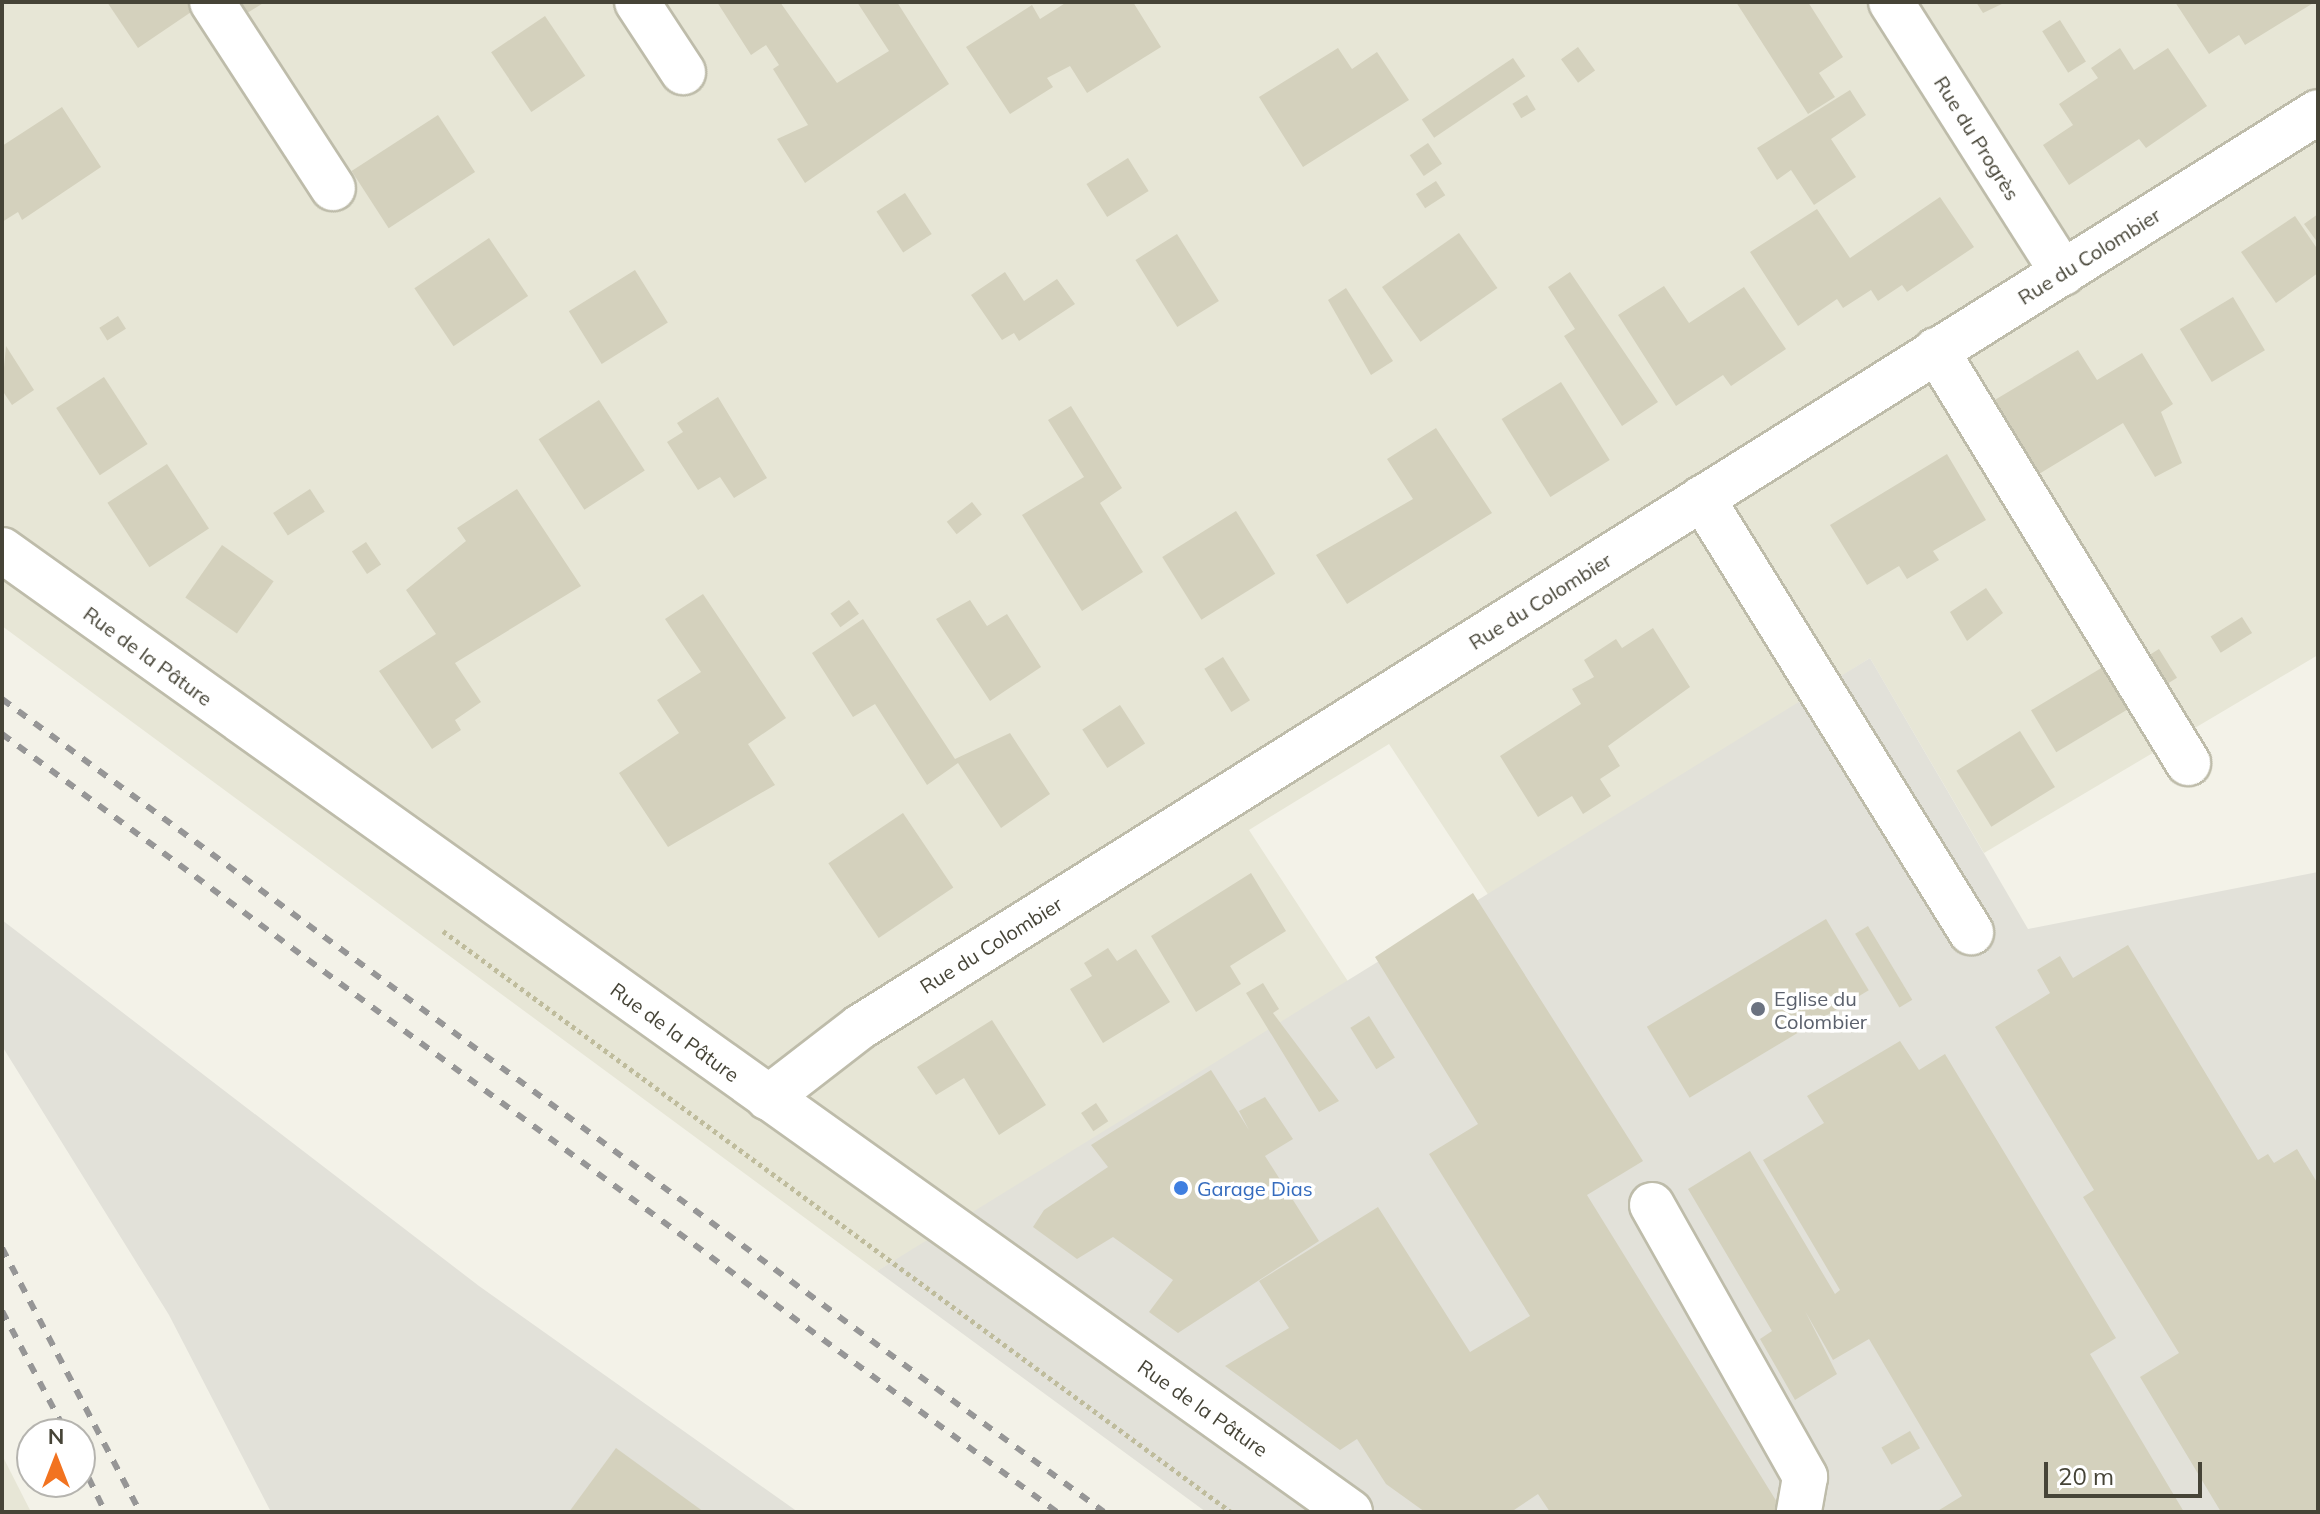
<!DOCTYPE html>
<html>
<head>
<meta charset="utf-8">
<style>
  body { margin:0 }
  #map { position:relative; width:2320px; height:1514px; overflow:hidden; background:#f3f2e8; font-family:Mulish,sans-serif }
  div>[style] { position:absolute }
  .residential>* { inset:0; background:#e7e6d6 }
  .industrial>* { inset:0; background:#e2e1d9 }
  .building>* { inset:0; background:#d4d1bd; transform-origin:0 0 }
  .path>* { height:5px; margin-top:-2.5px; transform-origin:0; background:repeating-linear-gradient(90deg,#bfbc9c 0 4px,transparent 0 8px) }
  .roads { filter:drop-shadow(2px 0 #bebcaa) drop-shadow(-2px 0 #bebcaa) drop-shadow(0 2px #bebcaa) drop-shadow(0 -2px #bebcaa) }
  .minor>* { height:44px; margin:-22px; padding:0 22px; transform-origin:22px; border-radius:22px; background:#fff }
  .rail>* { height:6px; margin-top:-3px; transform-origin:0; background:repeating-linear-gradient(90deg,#969696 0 10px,transparent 0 20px) }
  .dots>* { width:22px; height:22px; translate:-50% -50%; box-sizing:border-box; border:4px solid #fff; border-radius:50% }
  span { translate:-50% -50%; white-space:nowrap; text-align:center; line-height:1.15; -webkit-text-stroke:7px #fff; paint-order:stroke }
  .street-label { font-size:20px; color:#464437 }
  .worship-label { font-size:20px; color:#5b616d }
  .left { translate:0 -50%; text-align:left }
  .shop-label { font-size:20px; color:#366cbe }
  .frame { position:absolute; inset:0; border:4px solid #464437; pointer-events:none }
  .north { position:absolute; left:16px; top:1418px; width:80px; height:80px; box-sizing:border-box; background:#fff; border:2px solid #b5b4af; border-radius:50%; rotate:0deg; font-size:22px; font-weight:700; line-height:32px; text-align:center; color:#464437 }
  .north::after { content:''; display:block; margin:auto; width:28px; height:36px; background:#f27320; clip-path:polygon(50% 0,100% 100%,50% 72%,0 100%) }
  .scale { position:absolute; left:2044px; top:1462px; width:158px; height:36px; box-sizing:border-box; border:4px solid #464437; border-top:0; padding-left:10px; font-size:24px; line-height:28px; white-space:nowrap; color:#464437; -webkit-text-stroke:6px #fff; paint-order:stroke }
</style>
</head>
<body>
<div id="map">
  <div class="residential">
    <i style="clip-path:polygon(2px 2px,2318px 2px,2318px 655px,1984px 853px,1870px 658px,1491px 899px,1389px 744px,1249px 830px,1368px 1012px,1098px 1141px,877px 1271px,2px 626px)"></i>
    <i style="clip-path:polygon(2px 1455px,31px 1512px,2px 1512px)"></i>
  </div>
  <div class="industrial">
    <i style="clip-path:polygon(1870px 658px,2028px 929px,2318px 872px,2318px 1512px,1206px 1512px,877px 1271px)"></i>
    <i style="clip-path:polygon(2px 920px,479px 1286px,798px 1512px,271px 1512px,169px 1315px,2px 1046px)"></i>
  </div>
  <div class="building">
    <i style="clip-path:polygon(107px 2px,193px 2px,197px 8px,138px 48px)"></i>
    <i style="clip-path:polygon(224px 2px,265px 2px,236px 20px)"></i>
    <i style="clip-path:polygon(717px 2px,780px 2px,837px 83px,889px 51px,857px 2px,897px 2px,949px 84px,805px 183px,777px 139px,808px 125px,773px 69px,779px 65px,766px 45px,751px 55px)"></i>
    <i style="clip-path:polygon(1067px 2px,1133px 2px,1161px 47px,1087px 93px,1070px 66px,1047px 78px,1053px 87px,1010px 114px,966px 47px,1032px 5px,1040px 19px)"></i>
    <i style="clip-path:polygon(1736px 2px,1808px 2px,1843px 57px,1819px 73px,1835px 97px,1808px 114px)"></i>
    <i style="clip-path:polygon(1976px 2px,2006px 2px,1983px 13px)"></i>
    <i style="clip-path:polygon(2175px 2px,2315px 2px,2245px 45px,2239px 35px,2209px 54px)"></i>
    <i style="left:545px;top:16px;width:72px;height:65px;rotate:56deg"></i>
    <i style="left:2060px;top:20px;width:49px;height:21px;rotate:58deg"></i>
    <i style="left:1578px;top:47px;width:29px;height:21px;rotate:54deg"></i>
    <i style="clip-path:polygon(1338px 48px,1352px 69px,1377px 52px,1409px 100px,1303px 167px,1259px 97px)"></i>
    <i style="clip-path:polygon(2120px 48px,2134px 70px,2168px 48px,2207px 106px,2146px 148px,2139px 139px,2069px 185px,2043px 145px,2073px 125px,2059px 104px,2098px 78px,2091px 68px)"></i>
    <i style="left:1513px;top:58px;width:22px;height:110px;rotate:56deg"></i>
    <i style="clip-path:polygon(1850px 90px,1866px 115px,1831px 139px,1856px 177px,1814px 205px,1791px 170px,1777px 180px,1757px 148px)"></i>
    <i style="left:1527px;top:95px;width:17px;height:17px;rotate:59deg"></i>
    <i style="clip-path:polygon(62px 107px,101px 167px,22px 220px,18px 212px,2px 222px,2px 146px)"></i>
    <i style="left:438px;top:115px;width:68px;height:103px;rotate:57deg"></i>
    <i style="left:1428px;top:143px;width:25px;height:22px;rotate:56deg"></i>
    <i style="left:1128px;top:158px;width:39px;height:49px;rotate:58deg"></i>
    <i style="left:1436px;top:181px;width:17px;height:24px;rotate:57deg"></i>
    <i style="left:905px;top:193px;width:49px;height:34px;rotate:57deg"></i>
    <i style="clip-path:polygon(1940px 197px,1974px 247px,1907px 292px,1902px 285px,1878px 301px,1871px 290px,1843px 308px,1837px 299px,1798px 326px,1750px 252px,1817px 209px,1850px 258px)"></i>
    <i style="clip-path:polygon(2318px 214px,2318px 243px,2304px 224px)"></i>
    <i style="clip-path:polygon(2295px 216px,2318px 250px,2318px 273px,2276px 303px,2241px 252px)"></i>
    <i style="left:1459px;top:233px;width:67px;height:94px;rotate:55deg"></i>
    <i style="left:1177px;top:234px;width:79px;height:49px;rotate:58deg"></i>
    <i style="left:489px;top:238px;width:70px;height:90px;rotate:56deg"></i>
    <i style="left:635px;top:270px;width:62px;height:78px;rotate:58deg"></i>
    <i style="clip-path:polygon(1005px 272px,1024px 301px,1057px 279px,1075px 304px,1019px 341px,1014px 333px,1002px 340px,971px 295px)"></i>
    <i style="clip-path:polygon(1570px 272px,1658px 402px,1622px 426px,1564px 336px,1575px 329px,1548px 287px)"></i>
    <i style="clip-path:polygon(1664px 286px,1689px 323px,1744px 287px,1786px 349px,1731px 386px,1723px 375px,1676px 406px,1618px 315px)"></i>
    <i style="clip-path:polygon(1346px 288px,1393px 361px,1371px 375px,1328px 300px)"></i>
    <i style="left:2233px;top:297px;width:62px;height:62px;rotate:59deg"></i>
    <i style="left:118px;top:316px;width:15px;height:22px;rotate:58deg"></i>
    <i style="clip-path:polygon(6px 346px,34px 390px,12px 405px,2px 390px)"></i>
    <i style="clip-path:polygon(2078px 350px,2097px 380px,2142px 353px,2173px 404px,2161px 412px,2182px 463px,2155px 477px,2123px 423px,2034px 477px,1988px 404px)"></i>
    <i style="left:104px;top:377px;width:80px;height:57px;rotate:57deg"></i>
    <i style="left:1561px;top:382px;width:92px;height:70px;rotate:58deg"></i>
    <i style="clip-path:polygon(718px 397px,767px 478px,734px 498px,720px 477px,698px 490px,667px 442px,683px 432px,677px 423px)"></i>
    <i style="left:599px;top:400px;width:84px;height:72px;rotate:57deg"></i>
    <i style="clip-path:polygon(1071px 406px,1122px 488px,1100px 503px,1143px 572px,1082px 611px,1022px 515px,1084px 477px,1048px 420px)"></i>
    <i style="clip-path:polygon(1436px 428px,1492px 513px,1347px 604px,1316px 555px,1413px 499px,1387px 459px)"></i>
    <i style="clip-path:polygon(1947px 454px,1986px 520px,1933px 551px,1939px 560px,1907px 579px,1899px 566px,1867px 585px,1830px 525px)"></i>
    <i style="left:167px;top:464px;width:77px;height:71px;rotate:57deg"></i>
    <i style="left:310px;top:489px;width:27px;height:44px;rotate:57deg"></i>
    <i style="clip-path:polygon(517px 489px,581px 586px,455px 663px,481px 702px,455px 720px,461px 730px,432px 749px,379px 671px,436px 634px,406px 590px,466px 541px,457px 528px)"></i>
    <i style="left:972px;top:502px;width:16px;height:32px;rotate:52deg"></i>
    <i style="left:1236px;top:511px;width:74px;height:87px;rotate:58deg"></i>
    <i style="left:366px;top:542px;width:27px;height:17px;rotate:56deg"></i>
    <i style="left:222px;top:545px;width:63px;height:64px;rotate:35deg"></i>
    <i style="clip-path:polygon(1986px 588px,2003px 613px,1967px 641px,1950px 612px)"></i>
    <i style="clip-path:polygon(703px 594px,786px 718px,748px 744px,775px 785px,668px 847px,619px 773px,679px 733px,657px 700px,701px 672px,665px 619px)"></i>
    <i style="left:849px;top:600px;width:17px;height:23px;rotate:54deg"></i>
    <i style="clip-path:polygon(970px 600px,987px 626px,1007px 614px,1041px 667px,990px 701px,936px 619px)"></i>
    <i style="left:2242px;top:617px;width:19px;height:37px;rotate:58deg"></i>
    <i style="clip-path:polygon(863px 619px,955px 759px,1010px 733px,1050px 794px,1001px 828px,958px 763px,927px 785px,875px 704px,853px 717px,812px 653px)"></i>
    <i style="clip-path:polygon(1653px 628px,1690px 687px,1608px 746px,1620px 766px,1600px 779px,1611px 796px,1583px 814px,1572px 796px,1538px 817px,1500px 756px,1581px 704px,1572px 689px,1594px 677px,1584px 660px,1616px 639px,1622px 648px)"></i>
    <i style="left:2159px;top:649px;width:34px;height:18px;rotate:58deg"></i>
    <i style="left:1223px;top:657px;width:51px;height:22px;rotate:58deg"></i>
    <i style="left:2103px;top:667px;width:49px;height:84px;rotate:59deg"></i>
    <i style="left:1120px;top:705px;width:46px;height:45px;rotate:57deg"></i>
    <i style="left:2020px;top:731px;width:66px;height:75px;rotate:58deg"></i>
    <i style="left:903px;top:813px;width:90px;height:90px;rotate:56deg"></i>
    <i style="clip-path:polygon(1251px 873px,1286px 931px,1230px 966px,1241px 984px,1196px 1012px,1151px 936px)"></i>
    <i style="clip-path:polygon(1473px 893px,1643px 1161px,1587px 1195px,1780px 1507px,1774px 1512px,1550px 1512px,1538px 1494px,1511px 1512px,1425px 1512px,1386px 1484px,1357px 1439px,1340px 1450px,1225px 1366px,1289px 1328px,1259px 1281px,1378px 1207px,1470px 1352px,1530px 1316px,1429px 1154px,1478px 1124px,1375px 957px)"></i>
    <i style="left:1826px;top:919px;width:83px;height:209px;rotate:59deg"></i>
    <i style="left:1868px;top:926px;width:86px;height:15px;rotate:59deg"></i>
    <i style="clip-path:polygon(2128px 945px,2258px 1160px,2268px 1154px,2274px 1163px,2297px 1149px,2318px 1184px,2318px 1512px,2221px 1512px,2140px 1377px,2179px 1353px,2083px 1197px,2094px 1190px,1995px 1027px,2050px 993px,2037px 970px,2060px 956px,2073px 978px)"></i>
    <i style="clip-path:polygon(1108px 948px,1117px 961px,1136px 949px,1170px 1002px,1103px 1043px,1070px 989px,1092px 976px,1084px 963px)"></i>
    <i style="clip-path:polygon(1263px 983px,1279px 1009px,1273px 1013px,1339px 1101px,1319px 1112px,1246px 993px)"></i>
    <i style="left:1369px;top:1016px;width:49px;height:22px;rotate:58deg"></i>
    <i style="clip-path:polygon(992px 1020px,1046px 1105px,999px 1135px,964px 1078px,936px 1095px,917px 1067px)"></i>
    <i style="clip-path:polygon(1900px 1041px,1919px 1070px,1945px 1054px,2116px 1338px,2090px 1354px,2184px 1512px,1936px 1512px,1962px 1496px,1869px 1339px,1833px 1360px,1805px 1311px,1837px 1374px,1795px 1400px,1760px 1339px,1772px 1331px,1688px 1189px,1750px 1151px,1835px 1294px,1840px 1290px,1763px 1160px,1824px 1123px,1807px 1096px)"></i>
    <i style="clip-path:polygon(1211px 1070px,1249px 1130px,1239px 1111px,1265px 1097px,1293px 1139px,1265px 1156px,1319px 1241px,1178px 1333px,1149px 1312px,1173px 1280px,1113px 1237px,1077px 1259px,1033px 1227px,1044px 1210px,1108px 1167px,1091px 1145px)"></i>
    <i style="left:1096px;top:1103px;width:22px;height:18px;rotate:56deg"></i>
    <i style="left:1910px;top:1431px;width:20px;height:33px;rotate:60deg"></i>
    <i style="clip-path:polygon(616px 1448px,704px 1512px,569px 1512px)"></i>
  </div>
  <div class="path">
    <i style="left:443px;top:931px;width:979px;rotate:36.4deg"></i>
  </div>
  <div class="roads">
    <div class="minor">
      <i style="left:212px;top:2px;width:222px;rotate:57deg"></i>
      <i style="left:637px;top:2px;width:84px;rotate:56.7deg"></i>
      <i style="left:1891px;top:2px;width:321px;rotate:57.6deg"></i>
      <i style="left:1936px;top:350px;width:484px;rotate:58.6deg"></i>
      <i style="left:1702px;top:498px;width:511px;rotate:58.21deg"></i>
      <i style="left:2px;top:550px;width:1656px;rotate:35.51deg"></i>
      <i style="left:768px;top:1098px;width:116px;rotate:-37.7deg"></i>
      <i style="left:860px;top:1027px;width:1721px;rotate:-32.11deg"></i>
      <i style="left:1652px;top:1205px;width:312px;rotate:60.6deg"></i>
      <i style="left:1805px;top:1477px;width:36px;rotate:100deg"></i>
    </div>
  </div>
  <div class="rail">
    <i style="left:2px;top:699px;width:1369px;rotate:36.42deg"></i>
    <i style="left:2px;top:734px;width:1311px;rotate:36.41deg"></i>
    <i style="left:2px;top:1248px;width:298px;rotate:62.4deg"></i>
    <i style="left:2px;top:1311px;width:139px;rotate:62.1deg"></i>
    <i style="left:80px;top:1460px;width:58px;rotate:64.3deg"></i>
  </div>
  <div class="dots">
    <i style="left:1758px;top:1009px;background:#6b7280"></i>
    <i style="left:1181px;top:1188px;background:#3f7fe0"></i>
  </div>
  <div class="street-label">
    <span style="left:1977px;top:138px;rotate:58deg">Rue du Progrès</span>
    <span style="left:2089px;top:256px;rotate:-32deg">Rue du Colombier</span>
    <span style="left:1540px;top:601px;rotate:-32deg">Rue du Colombier</span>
    <span style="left:148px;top:656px;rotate:36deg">Rue de la Pâture</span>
    <span style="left:991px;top:945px;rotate:-32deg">Rue du Colombier</span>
    <span style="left:675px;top:1032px;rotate:36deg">Rue de la Pâture</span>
    <span style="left:1203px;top:1408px;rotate:35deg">Rue de la Pâture</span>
  </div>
  <div class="worship-label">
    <span class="left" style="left:1774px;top:1010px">Eglise du<br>Colombier</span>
  </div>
  <div class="shop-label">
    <span class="left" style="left:1197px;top:1188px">Garage Dias</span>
  </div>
  <div class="frame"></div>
  <div class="north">N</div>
  <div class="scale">20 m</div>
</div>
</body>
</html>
